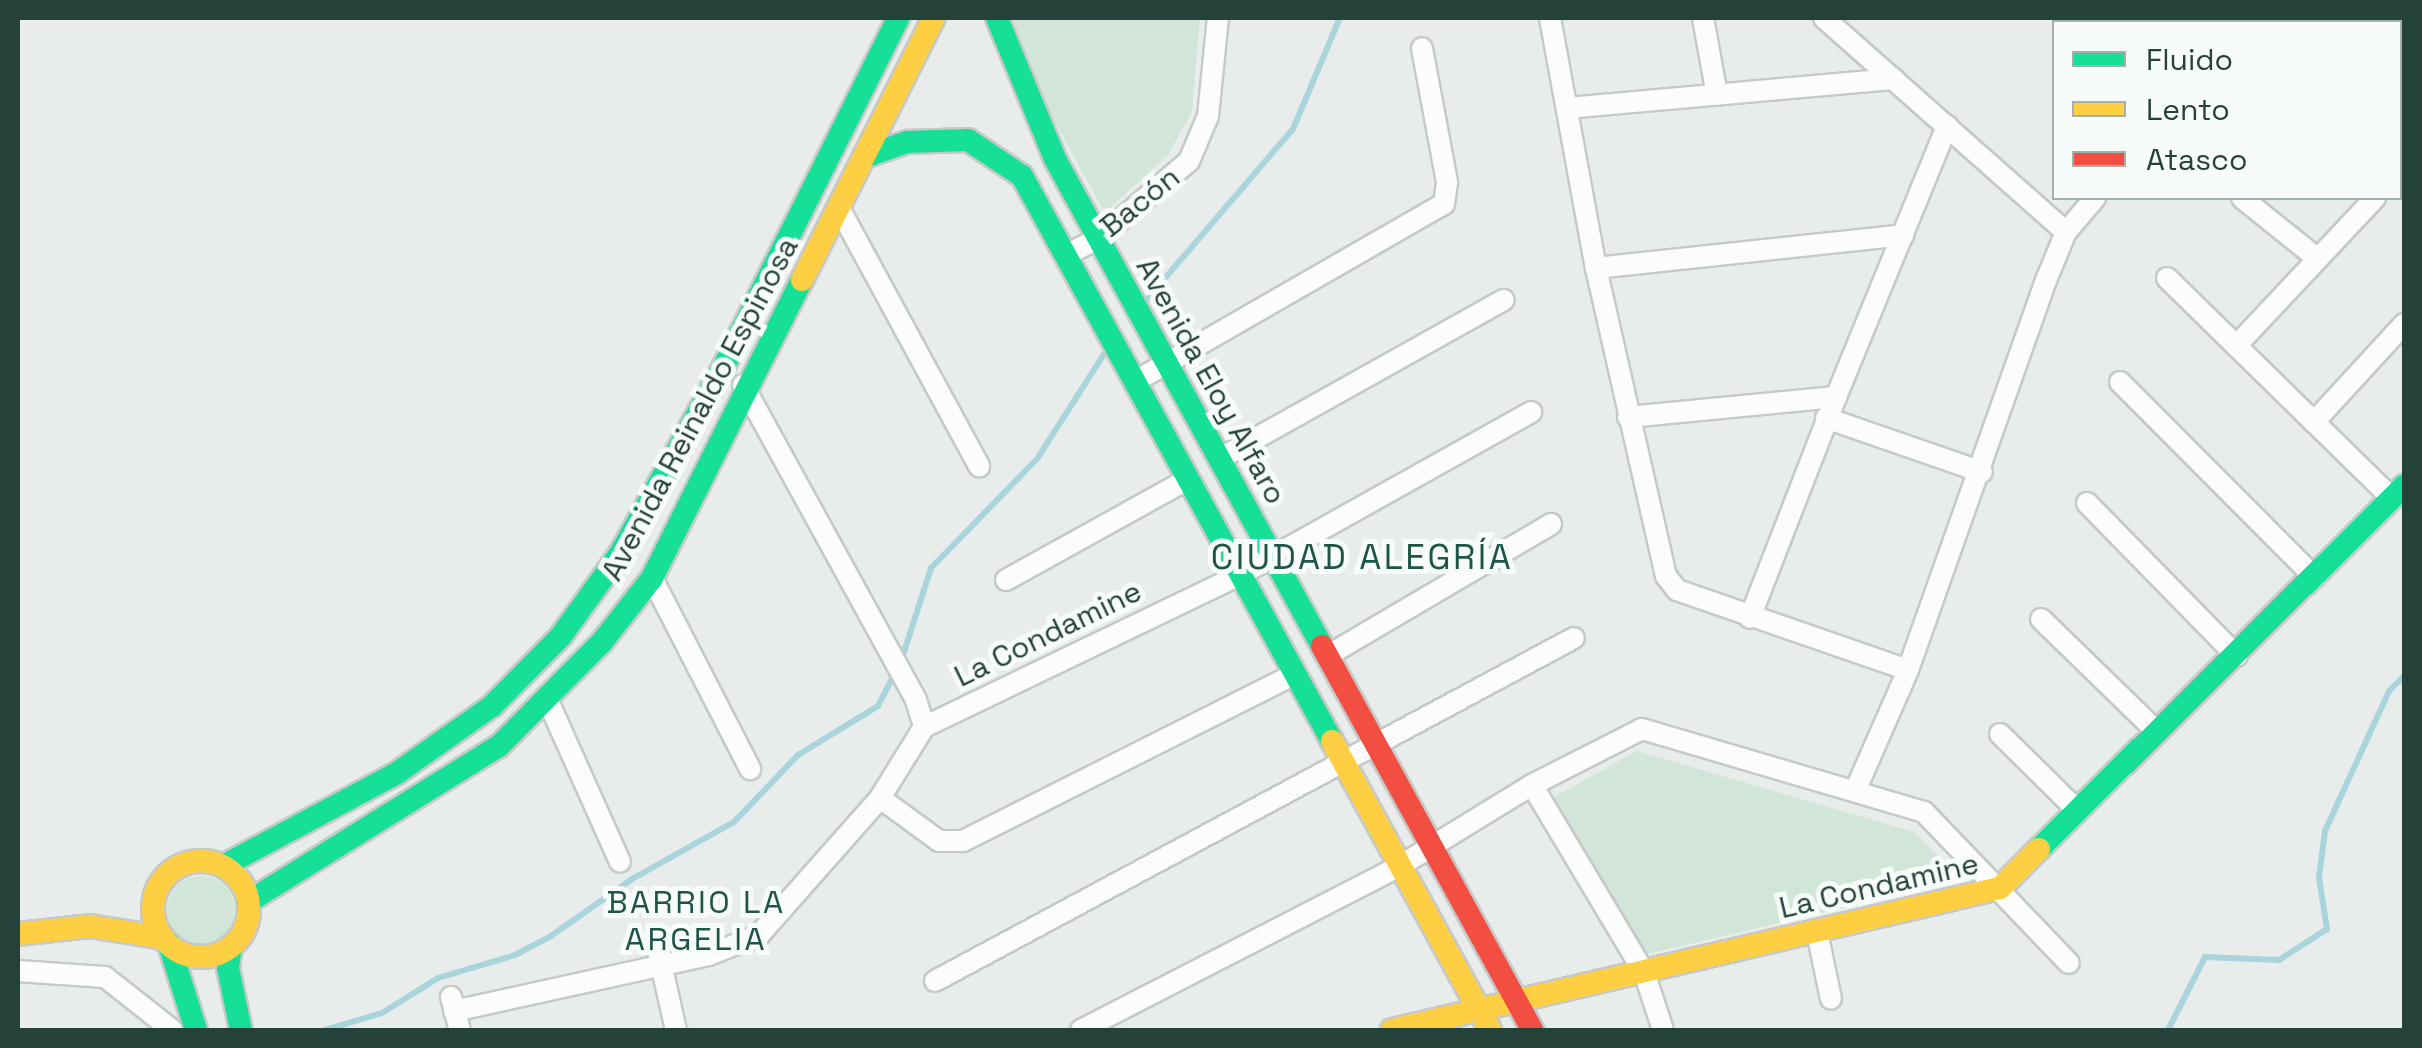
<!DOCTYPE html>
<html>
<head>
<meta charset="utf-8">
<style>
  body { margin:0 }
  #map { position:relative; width:2422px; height:1048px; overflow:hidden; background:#e8edeb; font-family:"Space Grotesk",sans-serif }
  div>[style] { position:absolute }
  .green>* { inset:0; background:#d1e6d8 }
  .round { border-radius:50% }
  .stream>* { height:6px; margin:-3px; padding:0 3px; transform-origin:3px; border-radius:3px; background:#a9d4db }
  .roads { filter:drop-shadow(2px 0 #c5cac8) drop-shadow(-2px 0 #c5cac8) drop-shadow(0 2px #c5cac8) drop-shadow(0 -2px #c5cac8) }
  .street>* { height:20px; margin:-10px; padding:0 10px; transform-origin:10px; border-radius:10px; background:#fcfcfc }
  .fast>* { height:22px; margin:-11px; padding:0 11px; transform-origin:11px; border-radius:11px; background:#16e098 }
  .slow>* { height:22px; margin:-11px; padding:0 11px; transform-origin:11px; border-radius:11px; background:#ffcf43 }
  .slow>.ring { margin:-11px; padding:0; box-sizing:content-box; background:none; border:22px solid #ffcf43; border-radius:50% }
  .jam>* { height:22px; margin:-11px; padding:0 11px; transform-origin:11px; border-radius:11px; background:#f24e42 }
  span { translate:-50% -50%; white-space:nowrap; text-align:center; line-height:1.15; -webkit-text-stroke:10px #f7fbf9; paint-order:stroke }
  .street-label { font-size:30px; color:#24423a }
  .neighbourhood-label { font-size:32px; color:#1f5548; letter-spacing:2.5px }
  .quarter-label { font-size:35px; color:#1f5548; letter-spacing:2.5px }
  .frame { position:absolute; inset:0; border:20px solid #24423a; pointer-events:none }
  .legend { position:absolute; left:2052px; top:20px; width:350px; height:180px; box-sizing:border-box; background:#f7fbf9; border:2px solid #a3b1ad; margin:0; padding:12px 18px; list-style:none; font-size:30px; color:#24423a }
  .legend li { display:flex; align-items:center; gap:20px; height:50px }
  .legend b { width:50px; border:2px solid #a3b1ad }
</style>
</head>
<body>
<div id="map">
  <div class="green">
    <i style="clip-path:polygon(1012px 18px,1200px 18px,1192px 111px,1168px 155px,1110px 208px,1102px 208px,1044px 102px)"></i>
    <i style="clip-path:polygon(1637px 751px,1914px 832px,1962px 880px,1643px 955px,1554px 797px)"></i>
    <i class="round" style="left:167px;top:876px;width:68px;height:68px"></i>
  </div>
  <div class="stream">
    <i style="left:1148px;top:298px;width:223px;rotate:-49.4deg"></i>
    <i style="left:1293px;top:129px;width:121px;rotate:-67.1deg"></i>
    <i style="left:902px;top:658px;width:95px;rotate:-72.1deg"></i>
    <i style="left:931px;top:568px;width:152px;rotate:-45.8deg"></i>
    <i style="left:1037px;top:459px;width:128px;rotate:-57.4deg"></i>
    <i style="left:325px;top:1030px;width:59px;rotate:-16.6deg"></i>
    <i style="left:382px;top:1013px;width:66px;rotate:-32deg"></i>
    <i style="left:438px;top:978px;width:80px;rotate:-16.6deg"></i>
    <i style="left:515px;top:955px;width:41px;rotate:-27.8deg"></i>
    <i style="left:551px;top:936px;width:99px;rotate:-35.1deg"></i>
    <i style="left:632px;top:879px;width:117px;rotate:-29.2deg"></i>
    <i style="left:734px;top:822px;width:93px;rotate:-46.3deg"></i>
    <i style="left:798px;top:755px;width:94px;rotate:-31.5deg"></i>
    <i style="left:878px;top:706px;width:28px;rotate:-63deg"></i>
    <i style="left:2168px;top:1030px;width:82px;rotate:-63.1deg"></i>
    <i style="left:2205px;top:957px;width:74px;rotate:2.3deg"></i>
    <i style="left:2279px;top:960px;width:57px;rotate:-32.9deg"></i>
    <i style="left:2327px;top:929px;width:52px;rotate:-98.9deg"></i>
    <i style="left:2319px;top:878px;width:47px;rotate:-82.7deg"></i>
    <i style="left:2325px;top:831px;width:154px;rotate:-65.4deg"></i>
    <i style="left:2389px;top:691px;width:21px;rotate:-45deg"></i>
  </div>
  <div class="roads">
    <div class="street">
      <i style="left:1550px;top:18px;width:254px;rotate:79.6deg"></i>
      <i style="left:1596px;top:268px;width:316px;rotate:77.2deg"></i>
      <i style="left:1666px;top:576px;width:18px;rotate:52deg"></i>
      <i style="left:1677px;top:590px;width:244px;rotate:19.1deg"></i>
      <i style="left:1703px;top:18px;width:78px;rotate:79.7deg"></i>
      <i style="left:1824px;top:18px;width:323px;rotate:41.5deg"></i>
      <i style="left:2065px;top:18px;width:6px;rotate:39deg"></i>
      <i style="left:2241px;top:22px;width:6px;rotate:-39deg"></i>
      <i style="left:1567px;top:108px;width:328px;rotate:-5.1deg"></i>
      <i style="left:2400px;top:170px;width:6px;rotate:-51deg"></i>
      <i style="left:2242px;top:198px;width:97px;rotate:38.8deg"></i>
      <i style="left:839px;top:208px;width:294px;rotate:61.5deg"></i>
      <i style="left:1066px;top:255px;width:36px;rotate:-27deg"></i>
      <i style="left:1098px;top:239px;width:120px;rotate:-40.6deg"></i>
      <i style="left:1189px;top:161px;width:49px;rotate:-67.1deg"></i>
      <i style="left:1208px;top:116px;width:99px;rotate:-84.2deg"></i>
      <i style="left:1596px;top:268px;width:309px;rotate:-6.1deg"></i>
      <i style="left:2167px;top:278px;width:315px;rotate:44.4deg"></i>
      <i style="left:2236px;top:346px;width:203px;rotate:-46.8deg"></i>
      <i style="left:1134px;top:382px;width:357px;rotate:-29.9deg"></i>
      <i style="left:1444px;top:204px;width:22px;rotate:-82deg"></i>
      <i style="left:1447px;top:182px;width:136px;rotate:-100.6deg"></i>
      <i style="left:2120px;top:382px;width:276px;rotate:45.1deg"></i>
      <i style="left:743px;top:385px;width:359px;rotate:61.2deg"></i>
      <i style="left:916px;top:700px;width:28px;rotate:73deg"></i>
      <i style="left:1836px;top:397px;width:293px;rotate:-67.7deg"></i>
      <i style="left:1628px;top:417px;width:209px;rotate:-5.5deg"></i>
      <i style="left:1836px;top:397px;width:237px;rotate:111.3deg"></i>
      <i style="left:1826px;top:418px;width:165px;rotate:19.1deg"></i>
      <i style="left:2314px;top:422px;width:133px;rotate:-47.4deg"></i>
      <i style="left:1219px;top:459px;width:326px;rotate:-29.2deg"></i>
      <i style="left:2087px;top:503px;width:214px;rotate:45.6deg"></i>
      <i style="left:652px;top:578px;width:215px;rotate:62.8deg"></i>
      <i style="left:1006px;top:580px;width:208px;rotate:-29deg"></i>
      <i style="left:2041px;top:619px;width:161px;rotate:44.2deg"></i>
      <i style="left:1327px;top:656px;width:260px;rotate:-30.5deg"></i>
      <i style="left:548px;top:701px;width:176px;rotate:65.9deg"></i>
      <i style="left:2000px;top:734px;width:108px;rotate:44.6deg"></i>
      <i style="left:1532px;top:785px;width:218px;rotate:59.1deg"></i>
      <i style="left:1644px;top:972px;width:61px;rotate:71.9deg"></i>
      <i style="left:1855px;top:791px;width:132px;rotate:-66.3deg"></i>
      <i style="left:1908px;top:670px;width:416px;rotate:-70.5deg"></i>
      <i style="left:2047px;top:278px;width:50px;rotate:-67.6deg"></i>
      <i style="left:2066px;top:232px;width:45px;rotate:-49.5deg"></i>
      <i style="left:880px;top:798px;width:84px;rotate:-58.2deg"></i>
      <i style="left:924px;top:727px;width:348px;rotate:-25.7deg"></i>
      <i style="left:1238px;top:576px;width:336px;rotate:-29.2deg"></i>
      <i style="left:1817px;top:932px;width:68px;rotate:78.2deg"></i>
      <i style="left:657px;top:946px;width:86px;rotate:77.3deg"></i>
      <i style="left:18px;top:971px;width:87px;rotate:3.9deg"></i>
      <i style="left:105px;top:977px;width:85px;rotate:38.3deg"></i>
      <i style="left:935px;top:981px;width:725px;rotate:-28.23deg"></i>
      <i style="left:451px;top:997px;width:34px;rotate:75deg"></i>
      <i style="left:454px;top:1011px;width:261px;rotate:-12.4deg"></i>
      <i style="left:709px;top:955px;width:54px;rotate:-21.8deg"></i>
      <i style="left:759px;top:935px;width:183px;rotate:-48.5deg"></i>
      <i style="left:880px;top:798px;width:73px;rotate:36.1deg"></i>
      <i style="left:939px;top:841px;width:24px"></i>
      <i style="left:963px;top:841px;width:369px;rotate:-26.7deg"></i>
      <i style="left:1081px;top:1030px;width:356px;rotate:-27.2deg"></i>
      <i style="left:1398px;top:867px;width:157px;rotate:-31.5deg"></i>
      <i style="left:1532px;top:785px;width:123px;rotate:-27deg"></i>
      <i style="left:1642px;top:729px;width:294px;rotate:16.4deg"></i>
      <i style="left:1924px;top:812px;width:209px;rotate:46.2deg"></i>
    </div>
    <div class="fast">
      <i style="left:997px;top:18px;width:152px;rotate:67.6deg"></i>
      <i style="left:1055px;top:159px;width:555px;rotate:61.27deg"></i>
      <i style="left:2321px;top:18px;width:6px;rotate:39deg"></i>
      <i style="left:2400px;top:45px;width:6px;rotate:45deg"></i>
      <i style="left:2400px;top:81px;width:5px;rotate:37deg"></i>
      <i style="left:864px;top:157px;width:46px;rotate:-19.2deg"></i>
      <i style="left:907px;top:142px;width:61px;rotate:-1.9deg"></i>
      <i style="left:968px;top:140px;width:65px;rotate:33.7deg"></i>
      <i style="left:1022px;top:176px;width:644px;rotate:61.25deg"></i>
      <i style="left:2039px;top:849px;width:515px;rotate:-44.84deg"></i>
      <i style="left:223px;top:866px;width:197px;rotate:-28.1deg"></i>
      <i style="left:397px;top:773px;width:116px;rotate:-35.2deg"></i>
      <i style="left:492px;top:706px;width:98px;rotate:-45.4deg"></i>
      <i style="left:561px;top:636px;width:101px;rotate:-54.3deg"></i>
      <i style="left:620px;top:554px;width:215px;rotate:-61deg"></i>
      <i style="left:724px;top:366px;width:389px;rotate:-63.4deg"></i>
      <i style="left:248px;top:902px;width:296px;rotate:-31.9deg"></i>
      <i style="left:499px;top:746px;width:146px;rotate:-45.3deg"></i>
      <i style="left:602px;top:642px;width:81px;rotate:-52deg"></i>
      <i style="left:652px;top:578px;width:334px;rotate:-63.3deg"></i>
      <i style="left:169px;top:944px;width:90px;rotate:72.6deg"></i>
      <i style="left:231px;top:946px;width:22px;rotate:98deg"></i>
      <i style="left:228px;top:968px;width:63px;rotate:78.2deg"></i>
    </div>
    <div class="slow">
      <i style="left:802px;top:280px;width:293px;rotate:-63.3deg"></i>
      <i style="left:1332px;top:741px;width:329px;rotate:61.3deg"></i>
      <i class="ring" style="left:153px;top:861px;width:74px;height:74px"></i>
      <i style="left:18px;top:934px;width:72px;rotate:-6.3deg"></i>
      <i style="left:90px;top:926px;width:74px;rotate:9.3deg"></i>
      <i style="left:1392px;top:1030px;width:624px;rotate:-13.15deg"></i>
      <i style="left:2000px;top:888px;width:55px;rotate:-45deg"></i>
    </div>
    <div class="jam">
      <i style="left:2366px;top:18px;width:7px;rotate:34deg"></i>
      <i style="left:1322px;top:646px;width:438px;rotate:61.3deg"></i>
    </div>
  </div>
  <div class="street-label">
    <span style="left:1140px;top:202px;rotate:-39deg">Bacón</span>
    <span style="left:1211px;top:381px;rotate:61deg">Avenida Eloy Alfaro</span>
    <span style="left:700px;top:409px;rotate:-62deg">Avenida Reinaldo Espinosa</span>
    <span style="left:1048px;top:634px;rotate:-26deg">La Condamine</span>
    <span style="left:1879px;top:886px;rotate:-13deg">La Condamine</span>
  </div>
  <div class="neighbourhood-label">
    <span style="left:696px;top:921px">BARRIO LA<br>ARGELIA</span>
  </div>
  <div class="quarter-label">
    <span style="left:1362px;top:557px">CIUDAD ALEGRÍA</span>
  </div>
  <div class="frame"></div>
  <ul class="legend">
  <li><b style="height:12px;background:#16e098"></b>Fluido</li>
  <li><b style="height:12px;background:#ffcf43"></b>Lento</li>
  <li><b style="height:12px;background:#f24e42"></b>Atasco</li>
  </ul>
</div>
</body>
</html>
